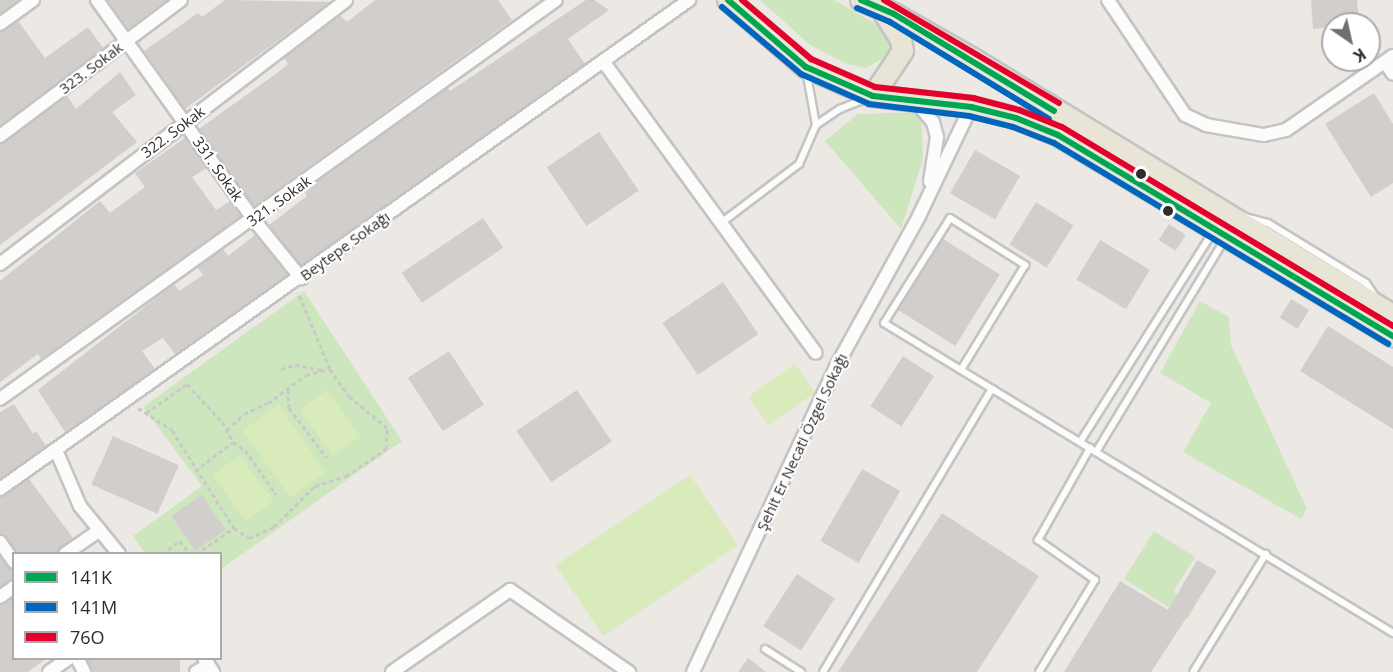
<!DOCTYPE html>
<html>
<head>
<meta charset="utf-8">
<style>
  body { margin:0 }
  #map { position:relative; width:1393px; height:672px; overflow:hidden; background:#ece8e4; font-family:"Open Sans",sans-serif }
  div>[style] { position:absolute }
  .green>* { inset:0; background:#cee6be }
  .pitch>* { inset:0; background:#d9eabb; transform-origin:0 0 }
  .building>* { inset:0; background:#d1cecb; transform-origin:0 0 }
  .path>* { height:3px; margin-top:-1.5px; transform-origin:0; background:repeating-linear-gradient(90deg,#c9c9c8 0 4.5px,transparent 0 7.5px) }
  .roads { filter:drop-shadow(2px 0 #c5c4c5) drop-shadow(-2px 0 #c5c4c5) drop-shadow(0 2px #c5c4c5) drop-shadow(0 -2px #c5c4c5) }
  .lane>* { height:6px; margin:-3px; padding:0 3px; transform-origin:3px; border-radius:3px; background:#fcfcfb }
  .street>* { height:12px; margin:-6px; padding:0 6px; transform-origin:6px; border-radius:6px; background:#fcfcfb }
  .primary>* { height:20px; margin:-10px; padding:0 10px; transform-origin:10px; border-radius:10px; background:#e8e4d6 }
  .bus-1>* { height:6px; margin:-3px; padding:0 3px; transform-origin:3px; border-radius:3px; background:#00a651 }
  .bus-2>* { height:6px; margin:-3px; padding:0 3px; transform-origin:3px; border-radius:3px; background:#0065bd }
  .bus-3>* { height:6px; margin:-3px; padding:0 3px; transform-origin:3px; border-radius:3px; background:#e4002b }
  .dots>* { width:16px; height:16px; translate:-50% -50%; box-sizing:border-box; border:3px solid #fff; border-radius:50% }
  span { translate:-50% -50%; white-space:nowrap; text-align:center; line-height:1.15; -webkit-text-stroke:4.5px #fff; paint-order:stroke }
  .street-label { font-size:15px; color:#2e2e2e }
  .legend { position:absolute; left:12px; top:552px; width:210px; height:108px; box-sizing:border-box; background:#fff; border:2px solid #ababab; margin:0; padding:8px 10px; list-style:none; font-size:18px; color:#2e2e2e }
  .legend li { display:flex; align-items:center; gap:12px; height:30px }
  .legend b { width:30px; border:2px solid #ababab }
  .north { position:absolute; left:1321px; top:12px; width:60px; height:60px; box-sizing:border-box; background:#fff; border:2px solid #ababab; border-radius:50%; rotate:146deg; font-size:16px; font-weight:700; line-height:24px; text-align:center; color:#2e2e2e }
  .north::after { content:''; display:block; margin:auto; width:21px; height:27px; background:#706f6e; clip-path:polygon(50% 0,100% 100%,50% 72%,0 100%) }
</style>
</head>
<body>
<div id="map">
  <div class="green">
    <i style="clip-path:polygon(760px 0,834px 0,881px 27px,891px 44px,889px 55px,866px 68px,847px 64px,810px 45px)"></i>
    <i style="clip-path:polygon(921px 112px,923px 159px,901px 229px,825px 141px,858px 114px)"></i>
    <i style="clip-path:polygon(304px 291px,402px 441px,221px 569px,220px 554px,145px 553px,133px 536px,202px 486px,143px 407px)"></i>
    <i style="clip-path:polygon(1200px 301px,1229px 317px,1231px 345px,1307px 509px,1301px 519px,1183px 452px,1211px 403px,1160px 373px)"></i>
    <i style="clip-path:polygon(1154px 531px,1195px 557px,1173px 592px,1195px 607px,1187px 619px,1124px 579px)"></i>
  </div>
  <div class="pitch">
    <i style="left:795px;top:364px;width:35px;height:57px;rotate:55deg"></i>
    <i style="left:327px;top:390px;width:57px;height:34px;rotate:54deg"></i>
    <i style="left:279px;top:405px;width:82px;height:44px;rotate:55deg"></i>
    <i style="left:240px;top:455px;width:57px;height:34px;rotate:54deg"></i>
    <i style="left:690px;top:475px;width:85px;height:162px;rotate:56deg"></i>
  </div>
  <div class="building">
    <i style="clip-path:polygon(0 0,19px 0,0 14px)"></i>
    <i style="clip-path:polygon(107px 0,167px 0,128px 29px)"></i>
    <i style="clip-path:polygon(225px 0,330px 2px,185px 109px,144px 51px,198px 13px,202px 17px)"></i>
    <i style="clip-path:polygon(375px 0,498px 0,512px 20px,254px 206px,199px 129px,277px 73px,288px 64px,284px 58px,340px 15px,347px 22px)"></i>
    <i style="clip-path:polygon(586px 0,594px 0,609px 10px,568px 39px,585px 64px,301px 265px,269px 225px,307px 196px,304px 191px,448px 88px,450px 91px)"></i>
    <i style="clip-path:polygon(1311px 0,1357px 0,1359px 24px,1313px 29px)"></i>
    <i style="clip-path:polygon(18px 21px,45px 58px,88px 27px,103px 48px,0 126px,0 32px)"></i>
    <i style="clip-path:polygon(120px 72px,136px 95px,112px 112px,137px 142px,0 245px,0 144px,67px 96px,76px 109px)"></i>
    <i style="clip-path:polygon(1374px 93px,1393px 124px,1393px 183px,1371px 197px,1325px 124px)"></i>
    <i style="left:599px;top:132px;width:71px;height:63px;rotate:56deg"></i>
    <i style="clip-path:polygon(185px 138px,207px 168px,192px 177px,216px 210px,230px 201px,241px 216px,41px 359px,38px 354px,0 382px,0 281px,100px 201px,110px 213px,145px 187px,135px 173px)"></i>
    <i style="left:975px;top:150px;width:52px;height:50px;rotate:30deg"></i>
    <i style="left:1036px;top:202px;width:44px;height:50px;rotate:32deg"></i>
    <i style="left:483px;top:218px;width:36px;height:98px;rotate:56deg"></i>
    <i style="left:1169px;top:224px;width:20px;height:19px;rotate:33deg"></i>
    <i style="clip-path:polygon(255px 235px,288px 275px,175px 354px,163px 338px,142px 351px,155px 369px,65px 432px,38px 390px,174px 284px,179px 291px,203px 275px,197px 267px,223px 249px,228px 256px)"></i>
    <i style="left:943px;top:239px;width:67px;height:84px;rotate:32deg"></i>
    <i style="left:1100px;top:240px;width:58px;height:46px;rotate:31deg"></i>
    <i style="left:723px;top:282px;width:63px;height:73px;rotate:56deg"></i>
    <i style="left:1291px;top:299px;width:21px;height:22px;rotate:31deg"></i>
    <i style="clip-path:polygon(1328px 326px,1393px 367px,1393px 429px,1300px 371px)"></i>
    <i style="left:449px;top:351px;width:64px;height:49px;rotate:57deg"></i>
    <i style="left:903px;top:356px;width:37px;height:60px;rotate:33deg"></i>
    <i style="left:577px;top:390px;width:62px;height:73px;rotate:56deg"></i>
    <i style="clip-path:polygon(14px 404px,33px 434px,36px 431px,46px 446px,0 479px,0 412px)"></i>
    <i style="left:113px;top:436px;width:72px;height:53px;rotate:24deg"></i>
    <i style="left:862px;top:469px;width:44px;height:83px;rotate:30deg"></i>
    <i style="clip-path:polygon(29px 479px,73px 538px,57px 554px,18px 554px,0 534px,0 497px)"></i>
    <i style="left:202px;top:495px;width:42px;height:37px;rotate:56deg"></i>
    <i style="clip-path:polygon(942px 513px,1039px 576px,977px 672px,838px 672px)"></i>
    <i style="clip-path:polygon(0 557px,14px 570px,14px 579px,0 587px)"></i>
    <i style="clip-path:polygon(1197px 560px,1217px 571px,1151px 672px,1064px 672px,1120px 581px,1168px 610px)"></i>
    <i style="left:797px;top:574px;width:45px;height:62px;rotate:33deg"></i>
    <i style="clip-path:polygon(14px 597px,14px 658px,47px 658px,28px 672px,0 672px,0 605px)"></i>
    <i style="left:86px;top:658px;width:94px;height:15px"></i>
    <i style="clip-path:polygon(748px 658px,766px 672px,738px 672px)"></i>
  </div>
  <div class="path">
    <i style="left:281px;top:369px;width:15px;rotate:-16deg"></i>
    <i style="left:295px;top:365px;width:27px;rotate:10deg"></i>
    <i style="left:288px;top:389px;width:19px;rotate:87deg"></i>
    <i style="left:289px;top:408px;width:63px;rotate:52.8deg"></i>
    <i style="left:138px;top:408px;width:40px;rotate:32.9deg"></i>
    <i style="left:172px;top:430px;width:116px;rotate:57.7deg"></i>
    <i style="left:234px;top:528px;width:18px;rotate:34deg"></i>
    <i style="left:249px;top:538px;width:27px;rotate:-24deg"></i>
    <i style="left:274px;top:527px;width:58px;rotate:-45deg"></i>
    <i style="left:315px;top:486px;width:33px;rotate:-18deg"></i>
    <i style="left:346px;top:476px;width:48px;rotate:-34deg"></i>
    <i style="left:386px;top:449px;width:21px;rotate:-87deg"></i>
    <i style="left:387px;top:428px;width:48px;rotate:-140deg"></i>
    <i style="left:350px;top:397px;width:34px;rotate:-126deg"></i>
    <i style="left:330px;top:369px;width:83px;rotate:-112.6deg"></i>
    <i style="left:146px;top:413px;width:50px;rotate:-35.3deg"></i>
    <i style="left:187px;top:384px;width:52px;rotate:47.4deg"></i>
    <i style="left:222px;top:422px;width:23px;rotate:61deg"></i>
    <i style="left:233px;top:442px;width:14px;rotate:34deg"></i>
    <i style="left:245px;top:450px;width:54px;rotate:54.8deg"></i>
    <i style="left:227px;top:430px;width:23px;rotate:-43deg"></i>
    <i style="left:244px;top:414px;width:26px;rotate:-25deg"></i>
    <i style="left:268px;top:403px;width:47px;rotate:-36.4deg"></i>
    <i style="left:306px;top:375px;width:24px;rotate:-15deg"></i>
    <i style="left:195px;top:471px;width:48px;rotate:-37.3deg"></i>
    <i style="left:162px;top:554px;width:21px;rotate:-37deg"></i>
    <i style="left:179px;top:541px;width:18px;rotate:47deg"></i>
    <i style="left:196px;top:554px;width:46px;rotate:-34.4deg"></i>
  </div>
  <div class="roads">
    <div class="lane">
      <i style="left:816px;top:125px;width:29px;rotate:-34deg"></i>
      <i style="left:840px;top:109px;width:27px;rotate:-22deg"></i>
      <i style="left:1245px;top:217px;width:24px;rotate:15deg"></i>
      <i style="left:1268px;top:223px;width:115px;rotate:31.5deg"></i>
      <i style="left:1366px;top:283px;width:18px;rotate:56deg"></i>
      <i style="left:950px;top:218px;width:89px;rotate:32.1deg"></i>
      <i style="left:1025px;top:265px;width:123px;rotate:121.4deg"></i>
      <i style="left:961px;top:370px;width:90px;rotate:-148.6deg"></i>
      <i style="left:884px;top:323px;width:124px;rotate:-57.8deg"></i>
      <i style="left:721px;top:223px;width:98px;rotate:-37.1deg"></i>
      <i style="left:799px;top:164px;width:43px;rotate:-66.4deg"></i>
      <i style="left:816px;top:125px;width:56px;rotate:-100.3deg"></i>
      <i style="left:961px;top:370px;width:506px;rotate:31.33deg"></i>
      <i style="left:1080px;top:442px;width:249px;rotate:-57.7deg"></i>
      <i style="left:1096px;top:452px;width:249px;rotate:-58.8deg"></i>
      <i style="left:765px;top:649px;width:43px;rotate:32.6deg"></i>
      <i style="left:823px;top:672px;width:330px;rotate:-59.2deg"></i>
      <i style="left:1039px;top:672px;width:108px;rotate:-58.7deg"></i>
      <i style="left:1095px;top:580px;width:70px;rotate:-144.9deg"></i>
      <i style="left:1038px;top:540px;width:106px;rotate:-60.5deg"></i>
      <i style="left:1193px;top:672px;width:139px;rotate:-58.3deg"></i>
    </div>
    <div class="street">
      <i style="left:97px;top:0;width:270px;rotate:54.5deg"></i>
      <i style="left:254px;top:220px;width:75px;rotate:51deg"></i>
      <i style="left:1108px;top:0;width:138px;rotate:56.2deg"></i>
      <i style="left:1185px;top:115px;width:23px;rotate:25deg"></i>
      <i style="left:1206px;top:125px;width:59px;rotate:9.8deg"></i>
      <i style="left:1264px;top:135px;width:23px;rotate:-13deg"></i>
      <i style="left:1286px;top:130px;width:130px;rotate:-34.7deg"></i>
      <i style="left:0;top:24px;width:41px;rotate:-36deg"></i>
      <i style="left:603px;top:61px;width:361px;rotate:53.9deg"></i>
      <i style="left:1385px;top:62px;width:14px;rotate:56deg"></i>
      <i style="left:916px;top:102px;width:26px;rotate:50deg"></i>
      <i style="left:933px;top:122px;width:16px;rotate:75deg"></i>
      <i style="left:937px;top:137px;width:45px;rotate:99deg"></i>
      <i style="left:0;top:136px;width:226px;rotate:-36.9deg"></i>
      <i style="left:0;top:264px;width:435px;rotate:-37.3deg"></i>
      <i style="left:0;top:399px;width:684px;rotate:-35.66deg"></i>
      <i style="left:56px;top:450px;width:61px;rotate:66.8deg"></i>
      <i style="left:80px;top:506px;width:62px;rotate:50.9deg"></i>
      <i style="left:0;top:489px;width:845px;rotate:-35.36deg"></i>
      <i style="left:0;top:542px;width:24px;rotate:55deg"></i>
      <i style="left:65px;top:554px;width:42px;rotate:-34.4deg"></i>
      <i style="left:0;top:597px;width:17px;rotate:-36deg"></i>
      <i style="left:77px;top:658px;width:16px;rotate:63deg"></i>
      <i style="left:204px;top:658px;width:17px;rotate:57deg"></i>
      <i style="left:49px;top:672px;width:24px;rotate:-35deg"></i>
      <i style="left:196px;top:672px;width:14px;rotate:-30deg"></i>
      <i style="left:392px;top:672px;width:144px;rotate:-34.8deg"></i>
      <i style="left:510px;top:590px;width:145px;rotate:34.6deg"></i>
      <i style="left:693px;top:672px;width:341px;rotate:-64.9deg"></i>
      <i style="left:838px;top:363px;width:168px;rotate:-61.1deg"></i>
      <i style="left:919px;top:216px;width:121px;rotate:-64.5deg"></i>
    </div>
    <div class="primary">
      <i style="left:728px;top:0;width:103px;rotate:40.7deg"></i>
      <i style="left:806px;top:67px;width:73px;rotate:23.4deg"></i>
      <i style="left:873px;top:96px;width:99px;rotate:6.4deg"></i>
      <i style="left:971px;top:107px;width:46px;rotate:13.7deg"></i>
      <i style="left:1016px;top:118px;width:45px;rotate:22deg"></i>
      <i style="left:1058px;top:135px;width:391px;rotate:31deg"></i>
      <i style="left:861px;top:0;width:36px;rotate:23deg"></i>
      <i style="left:894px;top:14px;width:97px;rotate:29.7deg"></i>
      <i style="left:978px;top:62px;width:486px;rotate:31.4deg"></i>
      <i style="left:873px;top:96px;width:54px;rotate:-56.3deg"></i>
      <i style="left:903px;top:51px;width:11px;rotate:-100deg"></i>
      <i style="left:901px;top:40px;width:34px;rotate:-122deg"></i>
    </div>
  </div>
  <div class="bus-1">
    <i style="left:728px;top:0;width:103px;rotate:40.7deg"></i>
    <i style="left:806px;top:67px;width:73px;rotate:23.4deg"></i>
    <i style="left:873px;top:96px;width:99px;rotate:6.4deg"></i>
    <i style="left:971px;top:107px;width:46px;rotate:13.7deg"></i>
    <i style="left:1016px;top:118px;width:45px;rotate:22deg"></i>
    <i style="left:1058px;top:135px;width:391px;rotate:31deg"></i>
    <i style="left:861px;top:0;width:36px;rotate:23deg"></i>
    <i style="left:894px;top:14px;width:187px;rotate:31.2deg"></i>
  </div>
  <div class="bus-2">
    <i style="left:722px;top:7px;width:104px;rotate:40.3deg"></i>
    <i style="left:801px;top:74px;width:74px;rotate:23.8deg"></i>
    <i style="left:869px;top:104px;width:101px;rotate:6.8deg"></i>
    <i style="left:969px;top:116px;width:45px;rotate:14deg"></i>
    <i style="left:1013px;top:127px;width:44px;rotate:21.3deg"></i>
    <i style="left:1054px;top:143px;width:390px;rotate:31deg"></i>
    <i style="left:857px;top:8px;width:36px;rotate:23deg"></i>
    <i style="left:890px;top:22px;width:186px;rotate:31.4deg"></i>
  </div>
  <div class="bus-3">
    <i style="left:742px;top:0;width:91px;rotate:40.5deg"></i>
    <i style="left:811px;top:59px;width:70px;rotate:23.6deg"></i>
    <i style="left:875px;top:87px;width:99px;rotate:6.4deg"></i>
    <i style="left:973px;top:98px;width:48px;rotate:14.6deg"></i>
    <i style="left:1019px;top:110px;width:46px;rotate:21.6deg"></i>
    <i style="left:1062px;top:127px;width:386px;rotate:31deg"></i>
    <i style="left:884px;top:0;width:203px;rotate:30.5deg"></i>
  </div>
  <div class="dots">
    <i style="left:1141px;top:174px;background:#2e2e2e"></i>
    <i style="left:1168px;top:211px;background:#2e2e2e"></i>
  </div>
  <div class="street-label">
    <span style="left:91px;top:68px;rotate:-37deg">323. Sokak</span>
    <span style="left:173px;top:132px;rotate:-37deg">322. Sokak</span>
    <span style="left:218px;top:169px;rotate:55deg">331. Sokak</span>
    <span style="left:279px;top:201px;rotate:-36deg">321. Sokak</span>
    <span style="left:345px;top:246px;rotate:-36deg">Beytepe Sokağı</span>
    <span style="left:802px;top:442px;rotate:-65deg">Şehit Er Necati Özgel Sokağı</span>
  </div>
  <ul class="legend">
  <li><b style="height:8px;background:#00a651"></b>141K</li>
  <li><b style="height:8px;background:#0065bd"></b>141M</li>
  <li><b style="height:8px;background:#e4002b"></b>76O</li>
  </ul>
  <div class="north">K</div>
</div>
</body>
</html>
